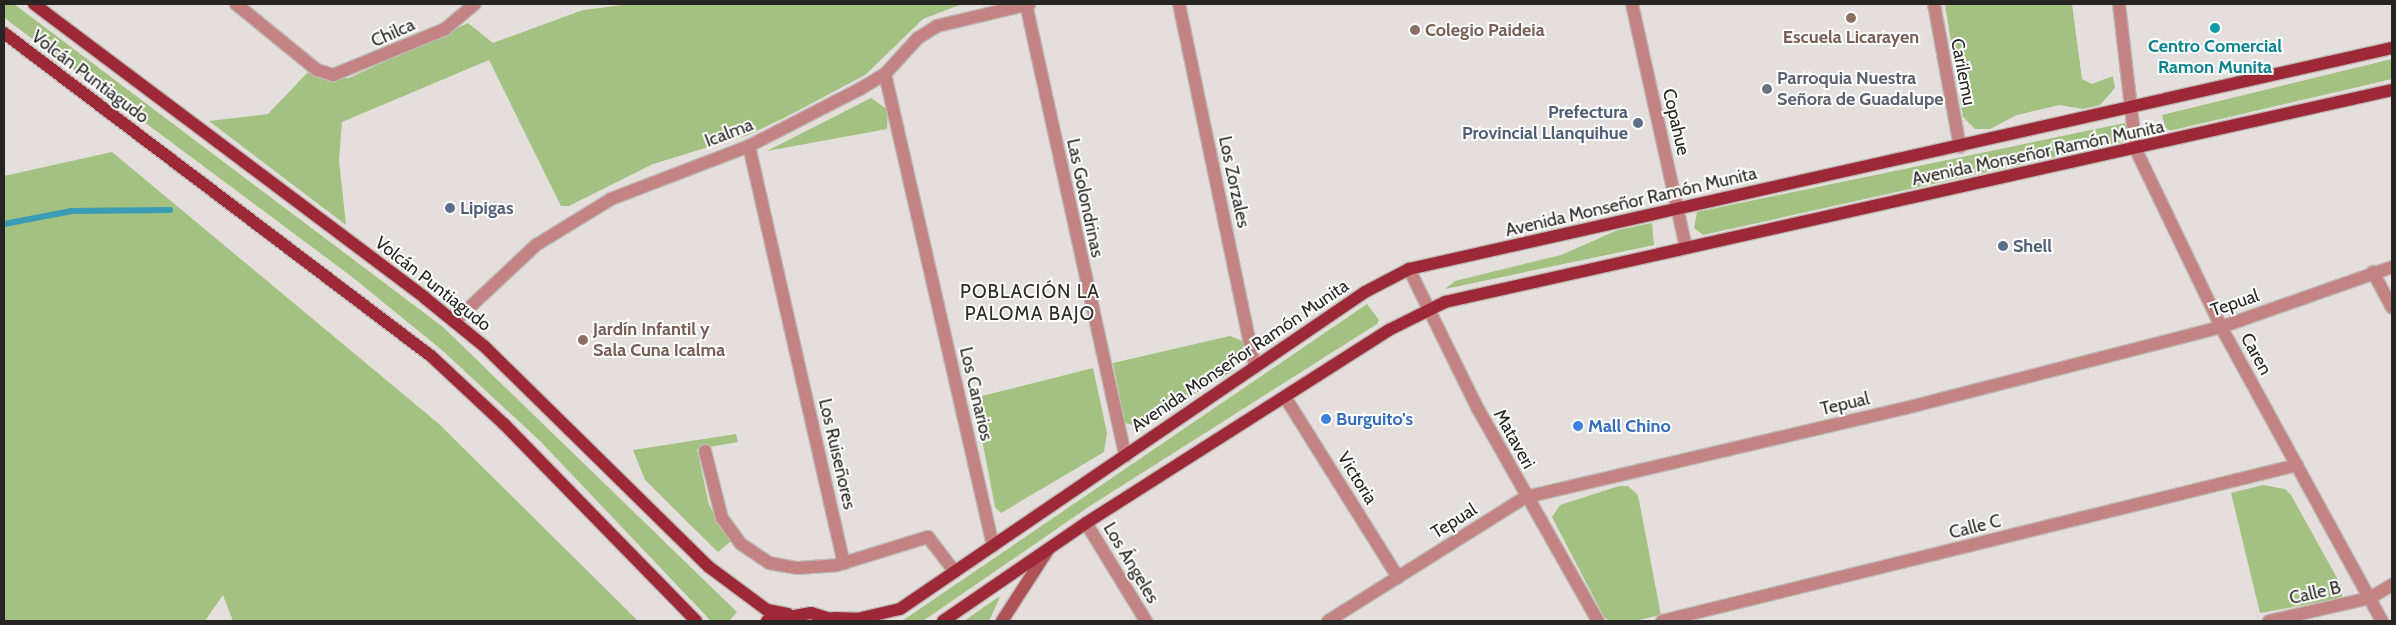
<!DOCTYPE html>
<html>
<head>
<meta charset="utf-8">
<style>
  body { margin:0 }
  #map { position:relative; width:2396px; height:625px; overflow:hidden; background:#e4dfdc; font-family:Cabin,sans-serif }
  div>[style] { position:absolute }
  .green>* { inset:0; background:#a3c180 }
  .stream>* { height:6px; margin:-3px; padding:0 3px; transform-origin:3px; border-radius:3px; background:#3b9cb5 }
  .roads { filter:drop-shadow(1px 0 #bebab7) drop-shadow(-1px 0 #bebab7) drop-shadow(0 1px #bebab7) drop-shadow(0 -1px #bebab7) }
  .street>* { height:12px; margin:-6px; padding:0 6px; transform-origin:6px; border-radius:6px; background:#c48383 }
  .secondary>* { height:12px; margin:-6px; padding:0 6px; transform-origin:6px; border-radius:6px; background:#af5256 }
  .primary>* { height:12px; margin:-6px; padding:0 6px; transform-origin:6px; border-radius:6px; background:#9e2936 }
  .dots>* { width:14px; height:14px; translate:-50% -50%; box-sizing:border-box; border:2px solid #fff; border-radius:50% }
  span { translate:-50% -50%; white-space:nowrap; text-align:center; line-height:1.15; -webkit-text-stroke:4px #fff; paint-order:stroke }
  .education-label { font-size:18px; color:#785e54; font-weight:700 }
  .left { translate:0 -50%; text-align:left }
  .street-label { font-size:18px; color:#262524 }
  .culture-label { font-size:18px; color:#0d838f; font-weight:700 }
  .worship-label { font-size:18px; color:#5b616d; font-weight:700 }
  .service-label { font-size:18px; color:#4e5e75; font-weight:700 }
  .right { translate:-100% -50%; text-align:right }
  .shop-label { font-size:18px; color:#366cbe; font-weight:700 }
  .neighbourhood-label { font-size:19px; color:#2f2b29; letter-spacing:1px }
  .frame { position:absolute; inset:0; border:5px solid #262524; pointer-events:none }
</style>
</head>
<body>
<div id="map">
  <div class="green">
    <i style="clip-path:polygon(4px 4px,14px 4px,443px 327px,737px 612px,729px 621px,711px 621px,540px 441px,443px 351px,351px 276px,11px 23px,4px 17px)"></i>
    <i style="clip-path:polygon(631px 4px,962px 4px,923px 19px,865px 75px,786px 117px,748px 135px,653px 164px,569px 206px,561px 206px,489px 60px,342px 122px,339px 160px,346px 225px,209px 121px,268px 114px,309px 71px,322px 79px,349px 78px,468px 23px,493px 43px,583px 10px)"></i>
    <i style="clip-path:polygon(1945px 4px,2072px 4px,2082px 79px,2092px 84px,2113px 76px,2115px 88px,2100px 105px,2083px 109px,2059px 105px,2017px 115px,1990px 129px,1975px 129px,1963px 117px)"></i>
    <i style="clip-path:polygon(2392px 59px,2392px 79px,2173px 130px,2166px 130px,2162px 115px)"></i>
    <i style="clip-path:polygon(871px 98px,888px 110px,887px 129px,767px 151px)"></i>
    <i style="clip-path:polygon(2125px 123px,2129px 136px,2122px 142px,1703px 235px,1694px 228px,1697px 212px)"></i>
    <i style="clip-path:polygon(112px 152px,439px 424px,638px 621px,233px 621px,223px 595px,205px 621px,4px 621px,4px 176px)"></i>
    <i style="clip-path:polygon(1652px 223px,1654px 245px,1445px 289px,1455px 281px,1561px 255px,1618px 230px)"></i>
    <i style="clip-path:polygon(1367px 304px,1379px 320px,1377px 324px,1090px 506px,923px 621px,902px 621px)"></i>
    <i style="clip-path:polygon(1230px 336px,1245px 342px,1243px 357px,1233px 371px,1140px 427px,1125px 423px,1113px 363px)"></i>
    <i style="clip-path:polygon(1093px 368px,1107px 433px,1104px 452px,1001px 513px,995px 507px,974px 398px)"></i>
    <i style="clip-path:polygon(736px 434px,738px 442px,697px 449px,709px 505px,731px 541px,718px 552px,645px 480px,633px 450px)"></i>
    <i style="clip-path:polygon(2263px 485px,2285px 489px,2291px 495px,2342px 587px,2342px 598px,2260px 613px,2231px 493px)"></i>
    <i style="clip-path:polygon(1619px 486px,1628px 486px,1638px 495px,1661px 615px,1634px 621px,1609px 621px,1604px 617px,1552px 517px,1560px 505px)"></i>
    <i style="clip-path:polygon(1000px 597px,989px 621px,964px 621px,997px 598px)"></i>
  </div>
  <div class="stream">
    <i style="left:4px;top:224px;width:69px;rotate:-10.8deg"></i>
    <i style="left:72px;top:211px;width:98px;rotate:-0.6deg"></i>
  </div>
  <div class="roads">
    <div class="street">
      <i style="left:236px;top:4px;width:104px;rotate:39.2deg"></i>
      <i style="left:317px;top:70px;width:17px;rotate:17deg"></i>
      <i style="left:333px;top:75px;width:121px;rotate:-22.3deg"></i>
      <i style="left:445px;top:29px;width:39px;rotate:-40deg"></i>
      <i style="left:1026px;top:4px;width:463px;rotate:77.6deg"></i>
      <i style="left:1179px;top:4px;width:371px;rotate:78.2deg"></i>
      <i style="left:1632px;top:4px;width:250px;rotate:77.5deg"></i>
      <i style="left:1934px;top:4px;width:145px;rotate:79.7deg"></i>
      <i style="left:2119px;top:4px;width:147px;rotate:83.4deg"></i>
      <i style="left:2136px;top:150px;width:196px;rotate:64.3deg"></i>
      <i style="left:2221px;top:327px;width:335px;rotate:61.3deg"></i>
      <i style="left:885px;top:74px;width:484px;rotate:77.1deg"></i>
      <i style="left:749px;top:146px;width:428px;rotate:77.2deg"></i>
      <i style="left:1409px;top:269px;width:156px;rotate:63.8deg"></i>
      <i style="left:1478px;top:409px;width:244px;rotate:60.5deg"></i>
      <i style="left:2373px;top:272px;width:40px;rotate:62deg"></i>
      <i style="left:454px;top:322px;width:112px;rotate:-43.2deg"></i>
      <i style="left:536px;top:245px;width:88px;rotate:-31.5deg"></i>
      <i style="left:611px;top:199px;width:148px;rotate:-21deg"></i>
      <i style="left:749px;top:146px;width:125px;rotate:-27.2deg"></i>
      <i style="left:860px;top:89px;width:29px;rotate:-31deg"></i>
      <i style="left:885px;top:74px;width:49px;rotate:-47.5deg"></i>
      <i style="left:918px;top:38px;width:22px;rotate:-32deg"></i>
      <i style="left:937px;top:26px;width:95px;rotate:-13.4deg"></i>
      <i style="left:1285px;top:397px;width:213px;rotate:57.9deg"></i>
      <i style="left:705px;top:451px;width:69px;rotate:75.8deg"></i>
      <i style="left:722px;top:518px;width:32px;rotate:54deg"></i>
      <i style="left:741px;top:544px;width:34px;rotate:34deg"></i>
      <i style="left:769px;top:563px;width:29px;rotate:10deg"></i>
      <i style="left:798px;top:568px;width:39px;rotate:-4deg"></i>
      <i style="left:837px;top:565px;width:95px;rotate:-17.1deg"></i>
      <i style="left:928px;top:537px;width:44px;rotate:52.4deg"></i>
      <i style="left:1086px;top:523px;width:115px;rotate:58.5deg"></i>
      <i style="left:1328px;top:621px;width:234px;rotate:-32.1deg"></i>
      <i style="left:1526px;top:497px;width:390px;rotate:-13.2deg"></i>
      <i style="left:1906px;top:408px;width:325px;rotate:-14.4deg"></i>
      <i style="left:2221px;top:327px;width:181px;rotate:-19.3deg"></i>
      <i style="left:1662px;top:621px;width:654px;rotate:-13.8deg"></i>
      <i style="left:2269px;top:621px;width:104px;rotate:-12.8deg"></i>
      <i style="left:2370px;top:598px;width:26px;rotate:-31deg"></i>
    </div>
    <div class="secondary">
      <i style="left:1002px;top:621px;width:85px;rotate:-57.1deg"></i>
    </div>
    <div class="primary">
      <i style="left:34px;top:4px;width:489px;rotate:36.9deg"></i>
      <i style="left:425px;top:298px;width:77px;rotate:39.2deg"></i>
      <i style="left:485px;top:347px;width:314px;rotate:44.5deg"></i>
      <i style="left:709px;top:567px;width:72px;rotate:36.6deg"></i>
      <i style="left:767px;top:610px;width:21px;rotate:11deg"></i>
      <i style="left:4px;top:33px;width:535px;rotate:37.11deg"></i>
      <i style="left:431px;top:356px;width:100px;rotate:43deg"></i>
      <i style="left:504px;top:424px;width:275px;rotate:45.7deg"></i>
      <i style="left:833px;top:618px;width:24px;rotate:2deg"></i>
      <i style="left:857px;top:619px;width:44px;rotate:-13.1deg"></i>
      <i style="left:900px;top:609px;width:563px;rotate:-34.28deg"></i>
      <i style="left:1365px;top:292px;width:50px;rotate:-27.6deg"></i>
      <i style="left:1409px;top:269px;width:1008px;rotate:-12.67deg"></i>
      <i style="left:767px;top:621px;width:45px;rotate:-10.3deg"></i>
      <i style="left:811px;top:613px;width:28px;rotate:17deg"></i>
      <i style="left:943px;top:621px;width:173px;rotate:-34.4deg"></i>
      <i style="left:1086px;top:523px;width:359px;rotate:-32.5deg"></i>
      <i style="left:1389px;top:330px;width:63px;rotate:-26.6deg"></i>
      <i style="left:1445px;top:302px;width:970px;rotate:-12.62deg"></i>
    </div>
  </div>
  <div class="dots">
    <i style="left:1851px;top:18px;background:#8d6e63"></i>
    <i style="left:2215px;top:28px;background:#0f9aa8"></i>
    <i style="left:1415px;top:30px;background:#8d6e63"></i>
    <i style="left:1767px;top:89px;background:#6b7280"></i>
    <i style="left:1638px;top:123px;background:#5c6f8a"></i>
    <i style="left:450px;top:208px;background:#5c6f8a"></i>
    <i style="left:2003px;top:246px;background:#5c6f8a"></i>
    <i style="left:583px;top:340px;background:#8d6e63"></i>
    <i style="left:1326px;top:419px;background:#3f7fe0"></i>
    <i style="left:1578px;top:426px;background:#3f7fe0"></i>
  </div>
  <div class="education-label">
    <span class="left" style="left:1425px;top:30px">Colegio Paideia</span>
    <span style="left:1851px;top:37px">Escuela Licarayen</span>
    <span class="left" style="left:593px;top:340px">Jardín Infantil y<br>Sala Cuna Icalma</span>
  </div>
  <div class="street-label">
    <span style="left:393px;top:33px;rotate:-24deg">Chilca</span>
    <span style="left:1963px;top:72px;rotate:79deg">Carilemu</span>
    <span style="left:90px;top:77px;rotate:37deg">Volcán Puntiagudo</span>
    <span style="left:1676px;top:122px;rotate:77deg">Copahue</span>
    <span style="left:729px;top:133px;rotate:-21deg">Icalma</span>
    <span style="left:2038px;top:153px;rotate:-12deg">Avenida Monseñor Ramón Munita</span>
    <span style="left:1234px;top:182px;rotate:78deg">Los Zorzales</span>
    <span style="left:1085px;top:198px;rotate:78deg">Las Golondrinas</span>
    <span style="left:1631px;top:202px;rotate:-13deg">Avenida Monseñor Ramón Munita</span>
    <span style="left:433px;top:284px;rotate:38deg">Volcán Puntiagudo</span>
    <span style="left:2235px;top:303px;rotate:-19deg">Tepual</span>
    <span style="left:2256px;top:354px;rotate:61deg">Caren</span>
    <span style="left:1240px;top:356px;rotate:-34deg">Avenida Monseñor Ramón Munita</span>
    <span style="left:976px;top:394px;rotate:77deg">Los Canarios</span>
    <span style="left:1845px;top:404px;rotate:-13deg">Tepual</span>
    <span style="left:1514px;top:439px;rotate:61deg">Mataveri</span>
    <span style="left:837px;top:454px;rotate:77deg">Los Ruiseñores</span>
    <span style="left:1357px;top:478px;rotate:58deg">Victoria</span>
    <span style="left:1454px;top:521px;rotate:-32deg">Tepual</span>
    <span style="left:1975px;top:527px;rotate:-14deg">Calle C</span>
    <span style="left:1131px;top:563px;rotate:59deg">Los Ángeles</span>
    <span style="left:2315px;top:593px;rotate:-13deg">Calle B</span>
  </div>
  <div class="culture-label">
    <span style="left:2215px;top:57px">Centro Comercial<br>Ramon Munita</span>
  </div>
  <div class="worship-label">
    <span class="left" style="left:1777px;top:89px">Parroquia Nuestra<br>Señora de Guadalupe</span>
  </div>
  <div class="service-label">
    <span class="right" style="left:1628px;top:123px">Prefectura<br>Provincial Llanquihue</span>
    <span class="left" style="left:460px;top:208px">Lipigas</span>
    <span class="left" style="left:2013px;top:246px">Shell</span>
  </div>
  <div class="shop-label">
    <span class="left" style="left:1336px;top:419px">Burguito's</span>
    <span class="left" style="left:1588px;top:426px">Mall Chino</span>
  </div>
  <div class="neighbourhood-label">
    <span style="left:1030px;top:303px">POBLACIÓN LA<br>PALOMA BAJO</span>
  </div>
  <div class="frame"></div>
</div>
</body>
</html>
